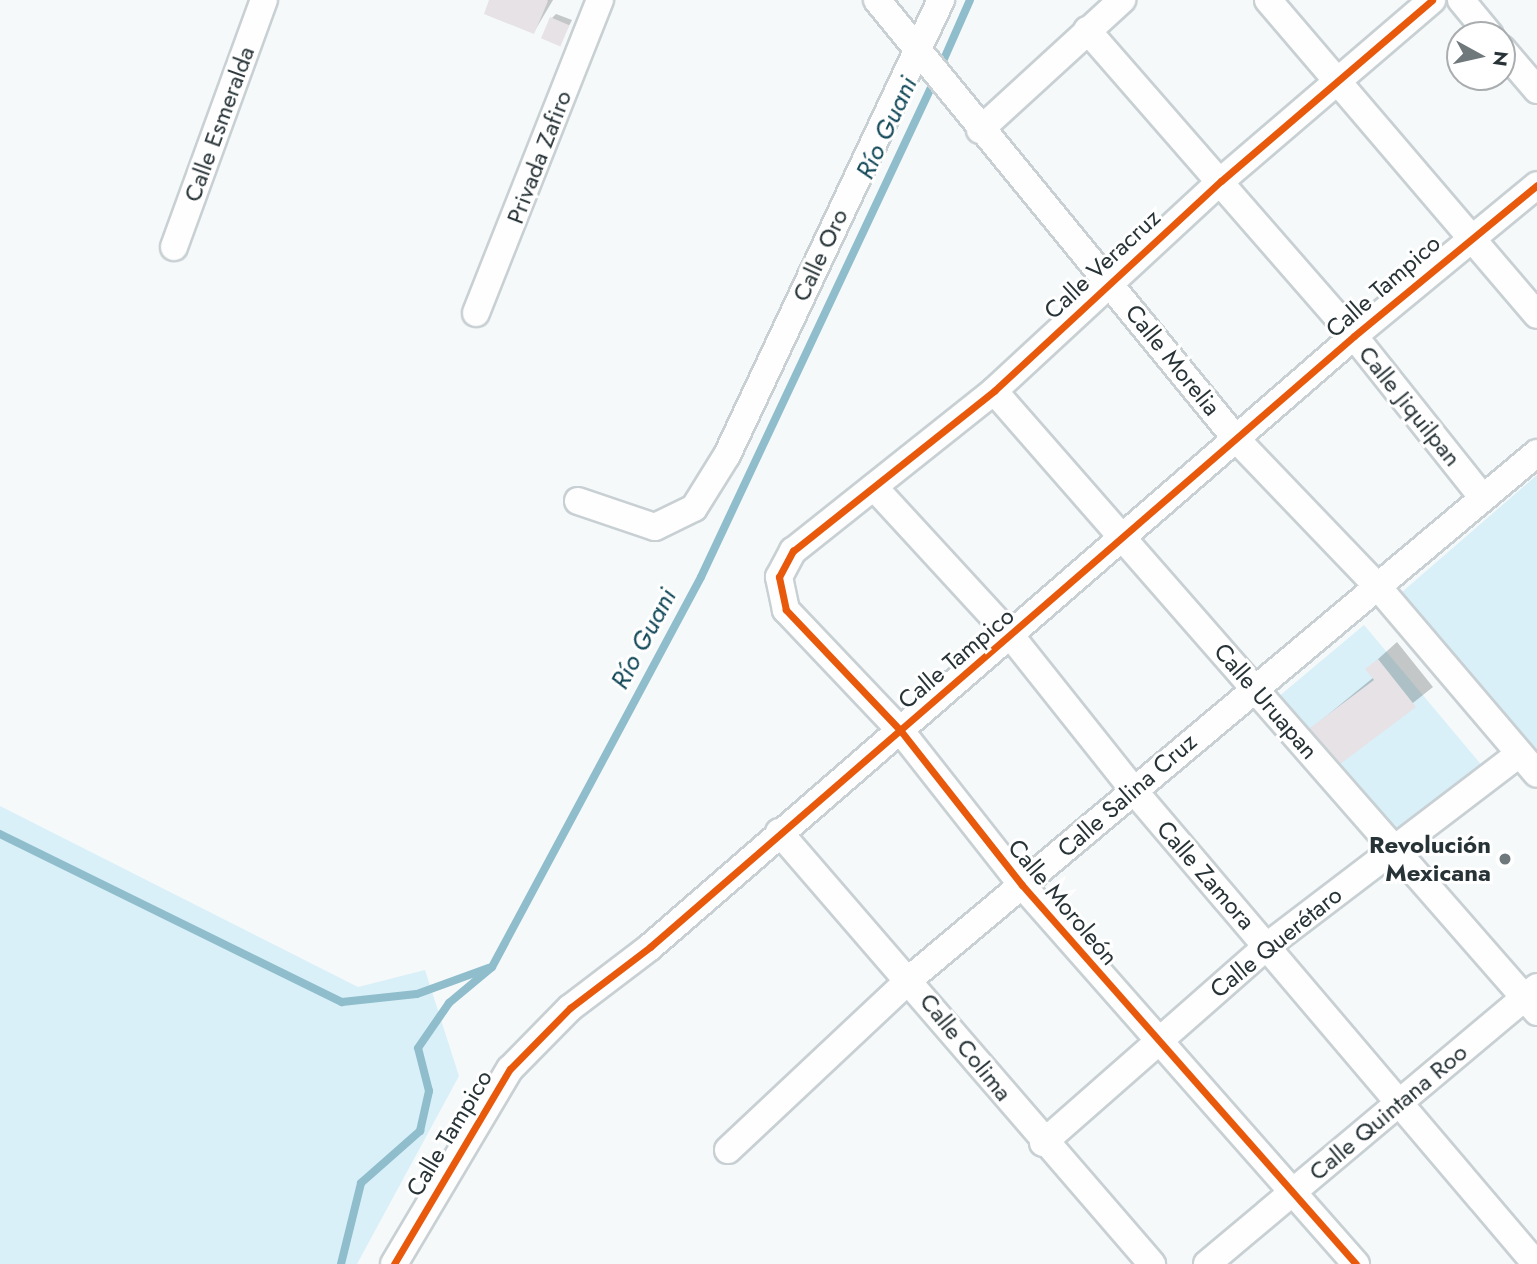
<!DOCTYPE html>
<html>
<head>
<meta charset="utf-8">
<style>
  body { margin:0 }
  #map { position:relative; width:1537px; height:1264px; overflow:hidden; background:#f5f9fa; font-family:Jost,sans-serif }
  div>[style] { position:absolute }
  .green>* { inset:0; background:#d9f0f8; transform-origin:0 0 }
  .shadow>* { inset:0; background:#0003 }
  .stream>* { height:8px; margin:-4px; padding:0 4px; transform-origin:4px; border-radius:4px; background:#8fbdcc }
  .building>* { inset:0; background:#e6e2e6; transform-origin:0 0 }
  .roads { filter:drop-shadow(2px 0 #c8d0d3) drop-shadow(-2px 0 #c8d0d3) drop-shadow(0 2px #c8d0d3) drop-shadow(0 -2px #c8d0d3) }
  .street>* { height:26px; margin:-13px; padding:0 13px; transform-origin:13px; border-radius:13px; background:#fefefe }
  .cycleway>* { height:7px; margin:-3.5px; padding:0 3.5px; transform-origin:3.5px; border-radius:3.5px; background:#e8590c }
  .dots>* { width:19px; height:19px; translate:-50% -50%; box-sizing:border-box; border:4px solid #fff; border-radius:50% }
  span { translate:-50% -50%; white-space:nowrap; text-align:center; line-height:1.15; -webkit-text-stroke:6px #fff; paint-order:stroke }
  .street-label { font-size:24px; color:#273337 }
  .poi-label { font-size:24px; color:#273337; font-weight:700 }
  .right { translate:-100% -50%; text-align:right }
  .water-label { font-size:26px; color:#124959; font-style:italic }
  .north { position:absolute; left:1446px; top:21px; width:70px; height:70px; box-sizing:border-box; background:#fff; border:2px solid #a9adaf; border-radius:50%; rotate:98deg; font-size:19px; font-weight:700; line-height:28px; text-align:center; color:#273337 }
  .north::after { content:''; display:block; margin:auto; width:24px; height:32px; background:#6f787b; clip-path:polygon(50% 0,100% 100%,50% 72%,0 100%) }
</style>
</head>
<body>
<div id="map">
  <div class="green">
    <i style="clip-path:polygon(1537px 475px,1537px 780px,1387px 605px)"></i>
    <i style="left:1364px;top:625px;width:185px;height:121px;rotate:50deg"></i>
    <i style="clip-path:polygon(0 806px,358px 987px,425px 970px,459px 1076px,357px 1264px,0 1264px)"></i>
  </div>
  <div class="shadow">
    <i style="clip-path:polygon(491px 0,553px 0,534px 32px)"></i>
    <i style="clip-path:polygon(556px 14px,572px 20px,560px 43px,552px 18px)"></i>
    <i style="clip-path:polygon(1397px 642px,1433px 687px,1335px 765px,1308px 731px,1374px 677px,1367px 669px)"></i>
  </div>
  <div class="stream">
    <i style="left:940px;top:68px;width:74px;rotate:-66.2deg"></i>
    <i style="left:0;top:834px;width:381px;rotate:26.2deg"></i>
    <i style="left:342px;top:1002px;width:75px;rotate:-6.1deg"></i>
    <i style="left:417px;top:994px;width:76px;rotate:-20.1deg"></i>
    <i style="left:341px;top:1264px;width:83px;rotate:-76.1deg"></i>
    <i style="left:361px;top:1183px;width:79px;rotate:-41.4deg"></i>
    <i style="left:420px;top:1131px;width:41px;rotate:-77.3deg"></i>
    <i style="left:429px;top:1091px;width:44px;rotate:-104.3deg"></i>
    <i style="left:418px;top:1048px;width:55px;rotate:-55.4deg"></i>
    <i style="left:449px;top:1003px;width:56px;rotate:-39.9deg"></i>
    <i style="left:492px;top:967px;width:442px;rotate:-61.8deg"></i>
    <i style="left:701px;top:577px;width:550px;rotate:-64.83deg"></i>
  </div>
  <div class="building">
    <i style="clip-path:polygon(489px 0,547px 0,548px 1px,534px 34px,484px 14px)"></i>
    <i style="left:550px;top:17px;width:21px;height:23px;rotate:23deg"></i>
    <i style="clip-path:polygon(1378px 659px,1416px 707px,1335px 768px,1306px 731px,1374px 680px,1365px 669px)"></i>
  </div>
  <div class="roads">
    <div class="street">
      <i style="left:877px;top:0;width:569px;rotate:50.71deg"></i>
      <i style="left:1237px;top:440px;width:204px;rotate:46.2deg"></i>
      <i style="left:1378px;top:587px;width:245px;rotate:49.6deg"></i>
      <i style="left:1268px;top:0;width:414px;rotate:49.5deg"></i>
      <i style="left:1461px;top:0;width:45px;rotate:50.4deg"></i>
      <i style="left:1087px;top:30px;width:406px;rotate:48.9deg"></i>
      <i style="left:1354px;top:336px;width:207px;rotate:51.5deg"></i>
      <i style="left:1502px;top:49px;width:54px;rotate:49.5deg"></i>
      <i style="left:980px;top:130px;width:193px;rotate:-42.5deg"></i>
      <i style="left:174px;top:247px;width:263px;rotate:-70deg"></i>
      <i style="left:476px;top:313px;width:337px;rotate:-68.4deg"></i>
      <i style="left:994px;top:391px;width:825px;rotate:48.83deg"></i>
      <i style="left:874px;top:487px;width:202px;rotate:47.4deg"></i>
      <i style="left:1011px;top:636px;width:199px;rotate:51.5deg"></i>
      <i style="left:1135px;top:792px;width:619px;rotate:49.65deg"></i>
      <i style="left:578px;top:501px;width:81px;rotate:18.7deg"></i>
      <i style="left:655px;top:527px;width:43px;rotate:-26deg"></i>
      <i style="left:694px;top:508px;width:62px;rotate:-58.1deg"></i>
      <i style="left:727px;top:455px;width:503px;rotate:-64.81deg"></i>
      <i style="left:779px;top:832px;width:571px;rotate:49.19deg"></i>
      <i style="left:1043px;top:1143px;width:298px;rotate:-41.3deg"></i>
      <i style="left:1267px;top:946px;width:317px;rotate:-37.3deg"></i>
      <i style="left:728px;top:1150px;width:251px;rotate:-43.2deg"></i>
      <i style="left:911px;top:978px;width:817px;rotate:-39.99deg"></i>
      <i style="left:394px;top:1264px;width:227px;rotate:-59.3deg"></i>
      <i style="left:510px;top:1069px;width:86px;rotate:-45.5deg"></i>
      <i style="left:570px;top:1008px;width:101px;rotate:-37.3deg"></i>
      <i style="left:650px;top:947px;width:932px;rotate:-40.95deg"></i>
      <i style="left:1354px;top:336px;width:237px;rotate:-39.5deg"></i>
      <i style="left:1207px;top:1264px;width:431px;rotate:-40deg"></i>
      <i style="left:1356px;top:1264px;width:505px;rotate:-131.39deg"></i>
      <i style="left:1022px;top:885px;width:197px;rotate:-128.2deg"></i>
      <i style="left:900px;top:730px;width:166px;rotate:-133.5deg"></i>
      <i style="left:786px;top:610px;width:34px;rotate:-102deg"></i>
      <i style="left:779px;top:577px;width:30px;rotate:-62deg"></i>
      <i style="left:793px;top:551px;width:257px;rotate:-38.5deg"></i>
      <i style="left:994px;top:391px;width:309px;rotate:-42.8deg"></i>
      <i style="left:1221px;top:181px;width:278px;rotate:-40.6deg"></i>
    </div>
  </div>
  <div class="cycleway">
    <i style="left:394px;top:1264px;width:227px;rotate:-59.3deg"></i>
    <i style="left:510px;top:1069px;width:86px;rotate:-45.5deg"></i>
    <i style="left:570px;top:1008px;width:101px;rotate:-37.3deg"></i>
    <i style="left:650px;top:947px;width:932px;rotate:-40.95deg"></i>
    <i style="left:1354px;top:336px;width:237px;rotate:-39.5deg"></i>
    <i style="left:1356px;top:1264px;width:505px;rotate:-131.39deg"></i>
    <i style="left:1022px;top:885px;width:197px;rotate:-128.2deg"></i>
    <i style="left:900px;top:730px;width:166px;rotate:-133.5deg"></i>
    <i style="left:786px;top:610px;width:34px;rotate:-102deg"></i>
    <i style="left:779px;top:577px;width:30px;rotate:-62deg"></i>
    <i style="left:793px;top:551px;width:257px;rotate:-38.5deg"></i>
    <i style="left:994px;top:391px;width:309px;rotate:-42.8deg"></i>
    <i style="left:1221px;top:181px;width:278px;rotate:-40.6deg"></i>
  </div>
  <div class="dots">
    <i style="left:1505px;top:859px;background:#6f787b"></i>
  </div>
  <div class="street-label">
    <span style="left:219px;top:124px;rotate:-70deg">Calle Esmeralda</span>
    <span style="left:539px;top:157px;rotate:-69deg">Privada Zafiro</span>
    <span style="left:820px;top:255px;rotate:-65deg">Calle Oro</span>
    <span style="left:1102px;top:264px;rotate:-43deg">Calle Veracruz</span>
    <span style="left:1383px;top:286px;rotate:-41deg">Calle Tampico</span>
    <span style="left:1173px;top:360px;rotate:51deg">Calle Morelia</span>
    <span style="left:1410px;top:406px;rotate:51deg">Calle Jiquilpan</span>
    <span style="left:956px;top:658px;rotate:-40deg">Calle Tampico</span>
    <span style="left:1266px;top:701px;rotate:49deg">Calle Uruapan</span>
    <span style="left:1127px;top:795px;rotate:-41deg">Calle Salina Cruz</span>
    <span style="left:1206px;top:875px;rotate:49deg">Calle Zamora</span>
    <span style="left:1063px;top:902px;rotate:50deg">Calle Moroleón</span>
    <span style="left:1276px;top:942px;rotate:-39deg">Calle Querétaro</span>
    <span style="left:966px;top:1047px;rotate:51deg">Calle Colima</span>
    <span style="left:1388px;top:1112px;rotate:-40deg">Calle Quintana Roo</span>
    <span style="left:449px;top:1133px;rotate:-59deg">Calle Tampico</span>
  </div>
  <div class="poi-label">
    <span class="right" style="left:1491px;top:859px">Revolución<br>Mexicana</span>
  </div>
  <div class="water-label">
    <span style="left:887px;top:128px;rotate:-65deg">Río Guani</span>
    <span style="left:644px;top:639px;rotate:-62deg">Río Guani</span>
  </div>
  <div class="north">N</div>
</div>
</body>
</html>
